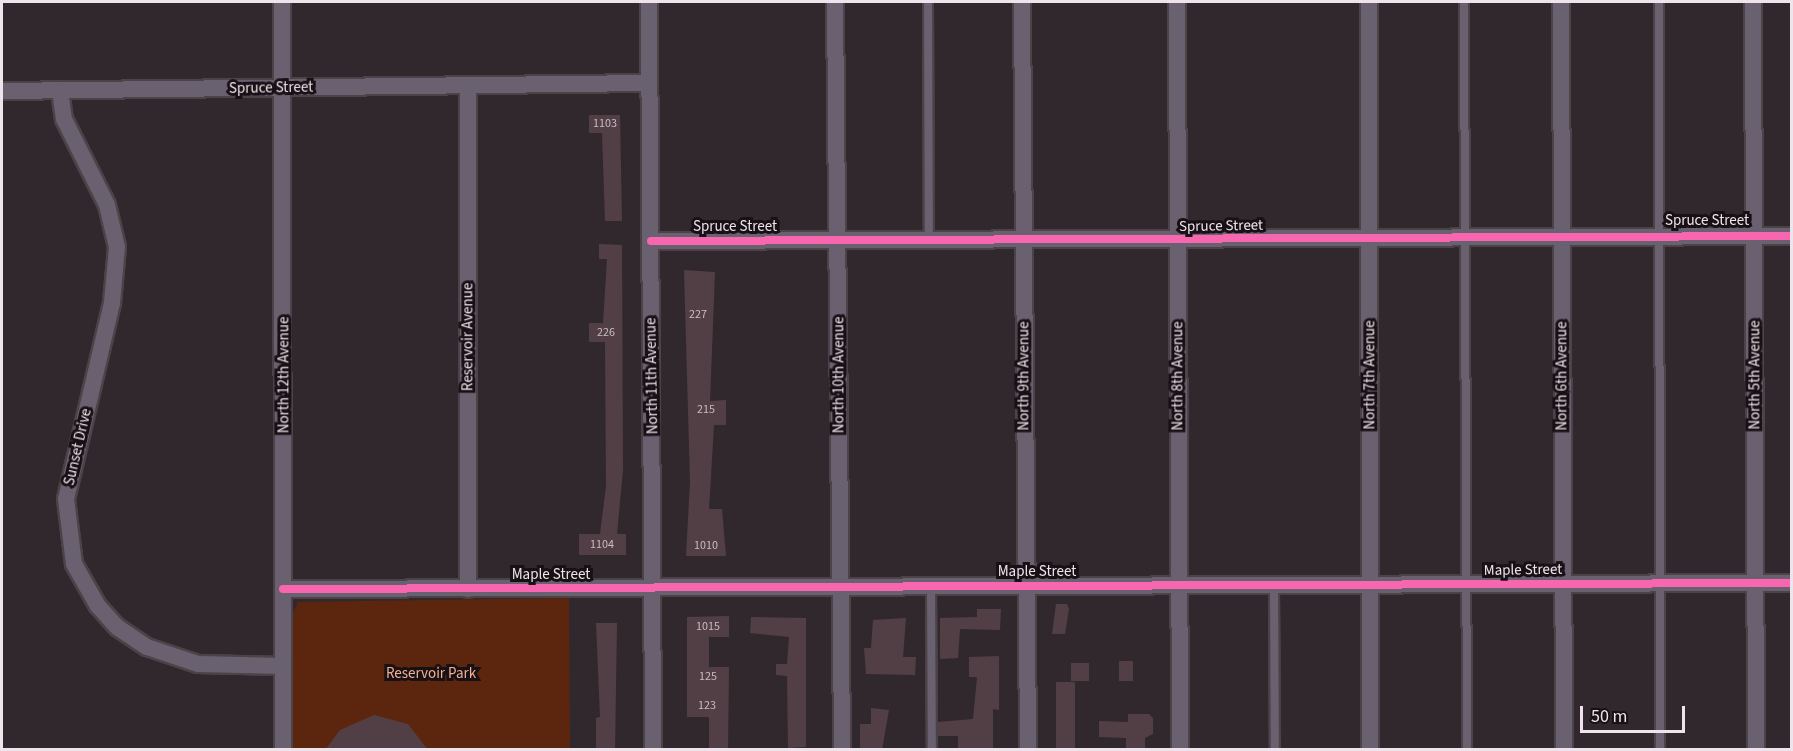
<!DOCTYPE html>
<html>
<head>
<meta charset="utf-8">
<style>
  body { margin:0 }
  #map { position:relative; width:1793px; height:751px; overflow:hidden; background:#31282e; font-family:"Source Sans 3",sans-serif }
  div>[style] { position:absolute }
  .green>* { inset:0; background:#5b260d }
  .building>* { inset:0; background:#523f45; transform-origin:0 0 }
  .roads { filter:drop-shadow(2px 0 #4b4348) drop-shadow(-2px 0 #4b4348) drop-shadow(0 2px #4b4348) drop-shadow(0 -2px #4b4348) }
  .lane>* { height:8px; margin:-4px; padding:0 4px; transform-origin:4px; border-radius:4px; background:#696170 }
  .street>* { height:16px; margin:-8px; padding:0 8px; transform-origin:8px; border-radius:8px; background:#696170 }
  .cycleway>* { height:8px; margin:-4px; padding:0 4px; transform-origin:4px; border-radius:4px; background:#f766af }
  span { translate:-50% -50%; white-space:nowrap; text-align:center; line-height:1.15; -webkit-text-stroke:6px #171015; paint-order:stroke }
  .number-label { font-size:12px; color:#c8bbc2 }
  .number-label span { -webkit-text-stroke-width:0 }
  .street-label { font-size:15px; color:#f0e4ec }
  .park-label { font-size:15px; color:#f3b094 }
  .frame { position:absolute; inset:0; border:3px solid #f0e4ec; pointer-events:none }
  .scale { position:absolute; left:1580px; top:706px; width:105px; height:27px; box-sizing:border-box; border:3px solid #f0e4ec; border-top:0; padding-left:8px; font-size:18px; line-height:21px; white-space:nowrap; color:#f0e4ec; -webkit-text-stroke:4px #171015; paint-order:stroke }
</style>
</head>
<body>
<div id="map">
  <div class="green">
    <i style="clip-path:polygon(569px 598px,570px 749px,293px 750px,292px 615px,298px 602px)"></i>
  </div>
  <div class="building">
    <i style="clip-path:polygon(589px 115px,620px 115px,622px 221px,605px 221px,602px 133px,589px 133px)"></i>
    <i style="clip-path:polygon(599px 244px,622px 245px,623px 470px,617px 534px,626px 534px,626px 555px,579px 555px,579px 534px,600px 534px,606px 486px,605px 342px,589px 342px,589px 323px,603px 323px,607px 259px,599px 259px)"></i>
    <i style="clip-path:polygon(684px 270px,715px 272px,710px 401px,726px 400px,726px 425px,714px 425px,709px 509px,722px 509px,726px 556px,686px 556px,690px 482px)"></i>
    <i style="clip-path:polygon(1056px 604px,1067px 604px,1069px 609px,1065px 634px,1052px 634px)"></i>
    <i style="clip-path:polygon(977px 609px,1001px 609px,1000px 630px,960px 629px,958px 658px,940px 659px,940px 618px,977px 617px)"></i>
    <i style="clip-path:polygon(729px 616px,729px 637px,709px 637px,709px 667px,729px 667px,728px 750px,709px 750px,709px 717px,687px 717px,687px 617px)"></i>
    <i style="clip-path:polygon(751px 617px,806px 618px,806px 747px,788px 748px,787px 676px,776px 675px,776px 664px,787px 664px,789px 637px,750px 633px)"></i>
    <i style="clip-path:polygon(906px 618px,903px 657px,916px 657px,915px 675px,866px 674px,864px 648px,871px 648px,873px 620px)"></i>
    <i style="clip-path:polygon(596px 623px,617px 623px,615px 749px,596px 750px,596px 718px,600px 717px)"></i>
    <i style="clip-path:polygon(999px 656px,999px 710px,993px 709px,993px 750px,958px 750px,958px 736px,938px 736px,938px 722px,973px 719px,977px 677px,969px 677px,969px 657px)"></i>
    <i style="left:1119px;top:661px;width:14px;height:20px"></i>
    <i style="left:1071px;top:663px;width:18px;height:18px"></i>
    <i style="left:1056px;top:682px;width:19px;height:68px"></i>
    <i style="clip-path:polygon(871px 708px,889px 710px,882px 750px,860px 750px,860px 724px,871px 724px)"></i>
    <i style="clip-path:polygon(1128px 714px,1149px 714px,1153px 718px,1153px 734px,1145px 738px,1145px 750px,1126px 750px,1126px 738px,1099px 737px,1099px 721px,1128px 722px)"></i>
    <i style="clip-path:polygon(374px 715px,408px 724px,428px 750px,325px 750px,340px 730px)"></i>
  </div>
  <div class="roads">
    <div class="lane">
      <i style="left:928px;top:2px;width:238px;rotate:89.8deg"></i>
      <i style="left:1464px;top:2px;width:748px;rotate:89.77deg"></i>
      <i style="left:1659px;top:2px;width:748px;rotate:89.92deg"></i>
      <i style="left:1274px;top:585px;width:165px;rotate:89.7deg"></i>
      <i style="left:931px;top:586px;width:164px;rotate:89.7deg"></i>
    </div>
    <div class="street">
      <i style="left:282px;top:2px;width:748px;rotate:89.92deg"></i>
      <i style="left:649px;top:2px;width:748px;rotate:89.69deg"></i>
      <i style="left:835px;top:2px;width:748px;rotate:89.46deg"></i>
      <i style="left:1022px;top:2px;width:748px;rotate:89.54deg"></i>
      <i style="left:1177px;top:2px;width:748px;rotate:89.77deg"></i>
      <i style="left:1369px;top:2px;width:748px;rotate:89.92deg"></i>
      <i style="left:1561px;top:2px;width:748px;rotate:89.77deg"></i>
      <i style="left:1753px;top:2px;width:748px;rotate:89.77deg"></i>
      <i style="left:468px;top:85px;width:504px;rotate:90deg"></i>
      <i style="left:2px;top:91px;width:647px;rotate:-0.71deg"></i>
      <i style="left:60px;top:91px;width:28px;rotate:82deg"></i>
      <i style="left:64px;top:119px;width:96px;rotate:63.4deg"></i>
      <i style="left:107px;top:205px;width:43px;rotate:76.6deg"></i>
      <i style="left:117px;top:247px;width:56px;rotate:95.1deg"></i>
      <i style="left:112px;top:303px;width:201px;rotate:103.2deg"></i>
      <i style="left:66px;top:499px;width:65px;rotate:83deg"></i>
      <i style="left:74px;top:564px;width:48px;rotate:60.3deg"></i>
      <i style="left:98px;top:606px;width:28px;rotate:48deg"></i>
      <i style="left:117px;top:627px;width:36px;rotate:34deg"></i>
      <i style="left:147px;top:647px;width:54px;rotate:18.4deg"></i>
      <i style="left:198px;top:664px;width:85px;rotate:1.3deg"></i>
      <i style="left:651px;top:241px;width:1141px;rotate:-0.25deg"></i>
      <i style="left:283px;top:589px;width:1509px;rotate:-0.23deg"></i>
    </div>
  </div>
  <div class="cycleway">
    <i style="left:651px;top:241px;width:1141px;rotate:-0.25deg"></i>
    <i style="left:283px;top:589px;width:1509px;rotate:-0.23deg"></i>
  </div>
  <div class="number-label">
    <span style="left:605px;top:124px">1103</span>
    <span style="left:698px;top:315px">227</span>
    <span style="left:606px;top:333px">226</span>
    <span style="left:706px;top:410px">215</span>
    <span style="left:602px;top:545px">1104</span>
    <span style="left:706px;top:546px">1010</span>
    <span style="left:708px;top:627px">1015</span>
    <span style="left:708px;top:677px">125</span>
    <span style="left:707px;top:706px">123</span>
  </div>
  <div class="street-label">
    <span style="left:271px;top:88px;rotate:-1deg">Spruce Street</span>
    <span style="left:1707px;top:221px">Spruce Street</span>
    <span style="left:1221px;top:226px;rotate:-1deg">Spruce Street</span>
    <span style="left:735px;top:227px">Spruce Street</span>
    <span style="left:468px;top:337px;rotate:-90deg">Reservoir Avenue</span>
    <span style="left:284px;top:375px;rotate:-90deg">North 12th Avenue</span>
    <span style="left:839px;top:375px;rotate:-90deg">North 10th Avenue</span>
    <span style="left:1370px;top:375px;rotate:-90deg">North 7th Avenue</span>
    <span style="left:1755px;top:375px;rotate:-90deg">North 5th Avenue</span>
    <span style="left:652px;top:376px;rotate:-91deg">North 11th Avenue</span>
    <span style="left:1024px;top:376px;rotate:-90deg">North 9th Avenue</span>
    <span style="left:1178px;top:376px;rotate:-90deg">North 8th Avenue</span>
    <span style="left:1562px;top:376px;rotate:-90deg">North 6th Avenue</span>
    <span style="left:78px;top:447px;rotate:-77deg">Sunset Drive</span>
    <span style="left:1523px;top:570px;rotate:-1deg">Maple Street</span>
    <span style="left:1037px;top:572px">Maple Street</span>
    <span style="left:551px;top:575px">Maple Street</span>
  </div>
  <div class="park-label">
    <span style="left:431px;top:674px">Reservoir Park</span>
  </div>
  <div class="frame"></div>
  <div class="scale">50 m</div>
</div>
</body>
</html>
